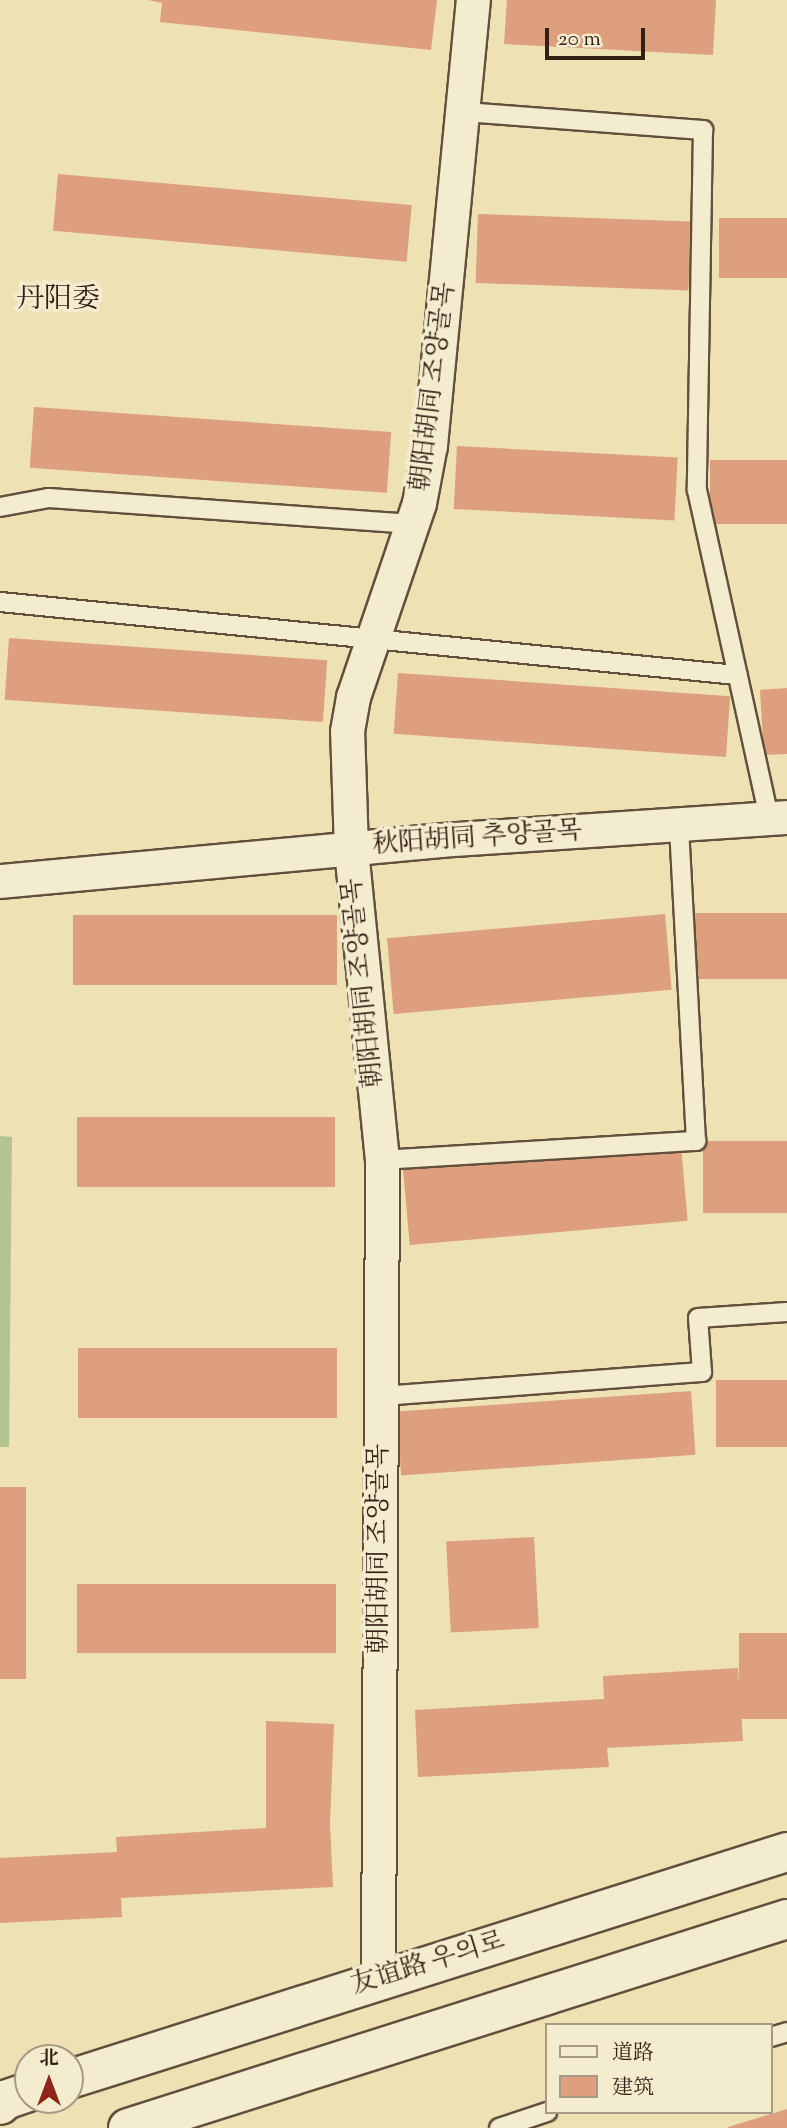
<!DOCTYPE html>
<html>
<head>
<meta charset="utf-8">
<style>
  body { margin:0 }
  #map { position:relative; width:787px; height:2128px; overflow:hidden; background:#eee1b4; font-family:"Sorts Mill Goudy","Noto Serif SC","Noto Serif KR",serif }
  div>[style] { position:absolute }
  .green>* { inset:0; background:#b4c491 }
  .building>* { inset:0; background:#dd9f7d; transform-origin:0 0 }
  .roads { filter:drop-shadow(2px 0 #62503d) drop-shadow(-2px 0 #62503d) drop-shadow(0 2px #62503d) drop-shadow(0 -2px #62503d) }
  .lane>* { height:18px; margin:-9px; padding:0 9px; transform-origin:9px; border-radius:9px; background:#f4ecce }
  .street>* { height:33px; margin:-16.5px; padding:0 16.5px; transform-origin:16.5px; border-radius:16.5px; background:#f4ecce }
  .secondary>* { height:38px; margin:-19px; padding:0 19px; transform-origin:19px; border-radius:19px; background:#f4ecce }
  span { translate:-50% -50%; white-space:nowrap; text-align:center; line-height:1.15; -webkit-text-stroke:7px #f4ecce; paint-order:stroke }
  .street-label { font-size:26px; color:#341f15 }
  .neighbourhood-label { font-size:28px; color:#341f15 }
  .legend { position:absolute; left:545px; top:2023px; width:228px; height:91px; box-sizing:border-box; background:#f4ecce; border:2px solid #a79a84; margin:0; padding:9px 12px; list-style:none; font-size:21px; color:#341f15 }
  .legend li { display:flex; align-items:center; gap:14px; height:35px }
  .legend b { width:35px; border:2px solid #a79a84 }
  .north { position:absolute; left:14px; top:2044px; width:70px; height:70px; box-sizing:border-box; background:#f4ecce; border:2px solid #a79a84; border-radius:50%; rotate:0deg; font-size:19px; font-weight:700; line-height:28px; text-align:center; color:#341f15 }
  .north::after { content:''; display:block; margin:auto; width:24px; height:32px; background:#8f2418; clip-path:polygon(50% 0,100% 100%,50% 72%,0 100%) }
  .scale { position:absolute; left:545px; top:28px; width:100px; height:32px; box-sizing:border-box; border:4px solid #341f15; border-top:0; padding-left:9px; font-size:21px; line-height:24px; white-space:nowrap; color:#341f15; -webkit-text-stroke:5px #f4ecce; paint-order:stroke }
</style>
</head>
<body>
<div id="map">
  <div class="green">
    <i style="clip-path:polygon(0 1136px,12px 1137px,9px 1447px,0 1447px)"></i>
  </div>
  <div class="building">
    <i style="clip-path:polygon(148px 0,437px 0,431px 50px,160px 22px,162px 3px)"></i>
    <i style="clip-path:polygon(507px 0,716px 0,713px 55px,504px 44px)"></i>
    <i style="left:58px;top:174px;width:355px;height:57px;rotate:5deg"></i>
    <i style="left:478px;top:214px;width:213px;height:69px;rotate:2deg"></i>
    <i style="left:787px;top:218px;width:60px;height:68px;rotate:90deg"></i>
    <i style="left:34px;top:407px;width:358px;height:61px;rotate:4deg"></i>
    <i style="left:457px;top:446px;width:221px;height:63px;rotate:3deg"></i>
    <i style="left:787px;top:460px;width:64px;height:77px;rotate:90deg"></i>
    <i style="left:9px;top:638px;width:319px;height:62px;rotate:4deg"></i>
    <i style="left:398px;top:673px;width:333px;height:61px;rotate:4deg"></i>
    <i style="clip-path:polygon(787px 688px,787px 754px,764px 755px,760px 690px)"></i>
    <i style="left:787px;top:913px;width:66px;height:94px;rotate:90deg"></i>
    <i style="left:665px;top:914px;width:76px;height:279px;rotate:85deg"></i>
    <i style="left:337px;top:915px;width:70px;height:264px;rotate:90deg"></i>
    <i style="left:77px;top:1117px;width:258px;height:70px"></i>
    <i style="left:787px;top:1141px;width:72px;height:84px;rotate:90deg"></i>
    <i style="left:681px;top:1145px;width:76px;height:279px;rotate:85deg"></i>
    <i style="left:78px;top:1348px;width:259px;height:70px"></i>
    <i style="left:787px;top:1380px;width:67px;height:71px;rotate:90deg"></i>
    <i style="left:691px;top:1391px;width:64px;height:295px;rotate:86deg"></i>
    <i style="left:0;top:1487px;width:26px;height:192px"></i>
    <i style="left:534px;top:1537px;width:91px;height:88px;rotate:87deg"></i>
    <i style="left:77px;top:1584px;width:259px;height:69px"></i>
    <i style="left:787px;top:1633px;width:86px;height:48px;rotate:90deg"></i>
    <i style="clip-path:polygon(738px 1668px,743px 1741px,607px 1748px,609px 1767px,418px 1777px,415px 1710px,604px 1699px,603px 1676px)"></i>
    <i style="clip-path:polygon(266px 1721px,334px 1724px,330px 1824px,333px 1887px,121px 1898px,122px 1917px,0 1923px,0 1858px,117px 1852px,116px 1837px,266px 1828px)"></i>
    <i style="clip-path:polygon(787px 2109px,787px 2128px,728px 2128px,728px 2127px)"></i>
  </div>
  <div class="roads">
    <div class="lane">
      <i style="left:464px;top:112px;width:240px;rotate:4.3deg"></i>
      <i style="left:703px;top:130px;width:360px;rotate:91deg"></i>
      <i style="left:697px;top:490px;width:336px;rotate:77.6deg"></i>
      <i style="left:0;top:507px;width:50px;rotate:-10.4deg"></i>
      <i style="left:49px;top:498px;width:364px;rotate:4.1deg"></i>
      <i style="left:0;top:602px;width:741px;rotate:5.66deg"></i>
      <i style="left:382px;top:1160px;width:315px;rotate:-3.5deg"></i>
      <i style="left:696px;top:1141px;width:317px;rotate:-93.1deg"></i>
      <i style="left:381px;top:1396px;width:322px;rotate:-4.3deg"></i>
      <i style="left:702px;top:1372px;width:54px;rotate:-94.2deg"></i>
      <i style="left:698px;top:1318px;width:89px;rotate:-3.9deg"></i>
      <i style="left:771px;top:2037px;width:17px;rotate:-17deg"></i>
      <i style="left:499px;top:2128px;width:51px;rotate:-18.4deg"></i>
    </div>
    <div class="street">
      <i style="left:0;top:881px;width:442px;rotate:-5.3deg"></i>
      <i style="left:440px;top:840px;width:348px;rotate:-3.8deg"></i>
      <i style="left:378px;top:1980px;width:820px;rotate:-89.72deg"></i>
      <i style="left:382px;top:1160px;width:313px;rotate:-95.7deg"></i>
      <i style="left:351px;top:849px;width:118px;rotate:-91.9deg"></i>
      <i style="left:347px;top:731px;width:35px;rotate:-80deg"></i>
      <i style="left:353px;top:697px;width:205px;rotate:-71.2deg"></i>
      <i style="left:419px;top:503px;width:59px;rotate:-79.3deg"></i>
      <i style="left:430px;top:445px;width:447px;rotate:-84.5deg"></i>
    </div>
    <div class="secondary">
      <i style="left:70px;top:2079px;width:752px;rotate:-17.57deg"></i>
      <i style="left:0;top:2105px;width:7px;rotate:-45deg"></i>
      <i style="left:5px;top:2100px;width:24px;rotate:-19deg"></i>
      <i style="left:128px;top:2128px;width:691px;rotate:-17.6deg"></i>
    </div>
  </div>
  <div class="street-label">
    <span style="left:434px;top:387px;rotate:-83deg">朝阳胡同 조양골목</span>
    <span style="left:477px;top:839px;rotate:-4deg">秋阳胡同 추양골목</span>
    <span style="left:364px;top:983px;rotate:-96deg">朝阳胡同 조양골목</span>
    <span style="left:380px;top:1549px;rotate:-90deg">朝阳胡同 조양골목</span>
    <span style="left:428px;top:1964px;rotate:-17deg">友谊路 우의로</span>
  </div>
  <div class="neighbourhood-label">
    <span style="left:58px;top:300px">丹阳委</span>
  </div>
  <ul class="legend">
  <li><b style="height:9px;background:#f4ecce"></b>道路</li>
  <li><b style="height:19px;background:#dd9f7d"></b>建筑</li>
  </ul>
  <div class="north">北</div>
  <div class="scale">20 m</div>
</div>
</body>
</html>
